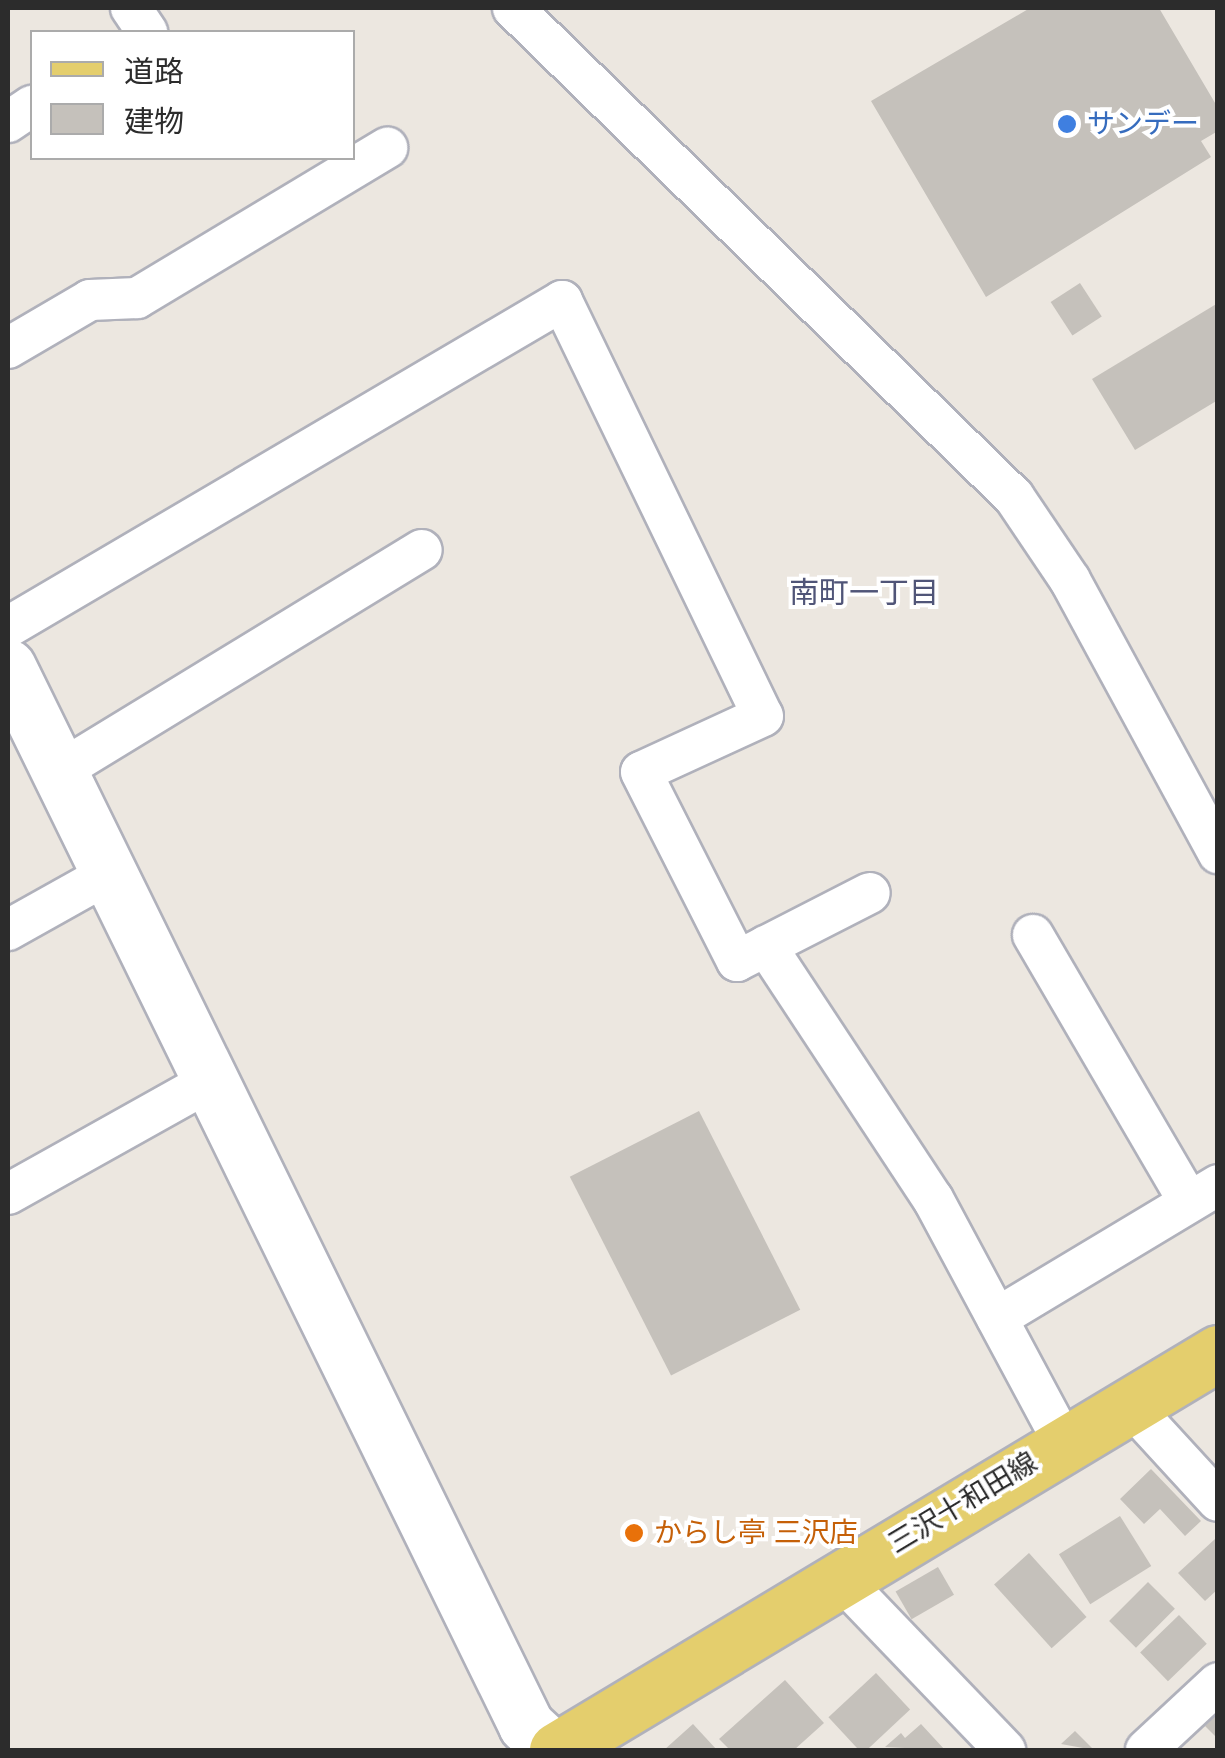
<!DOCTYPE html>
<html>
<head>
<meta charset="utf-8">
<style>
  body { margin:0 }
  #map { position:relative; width:1225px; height:1758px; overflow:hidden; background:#ece7e0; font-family:Arial,"Noto Sans JP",sans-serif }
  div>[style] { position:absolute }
  .building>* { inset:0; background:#c5c1bb; transform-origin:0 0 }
  .roads { filter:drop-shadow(2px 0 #b0b1bb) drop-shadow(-2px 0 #b0b1bb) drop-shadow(0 2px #b0b1bb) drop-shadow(0 -2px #b0b1bb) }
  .street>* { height:40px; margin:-20px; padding:0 20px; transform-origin:20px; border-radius:20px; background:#fff }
  .secondary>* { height:55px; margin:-27.5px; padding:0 27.5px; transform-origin:27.5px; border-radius:27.5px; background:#fff }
  .primary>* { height:55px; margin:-27.5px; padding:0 27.5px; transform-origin:27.5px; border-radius:27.5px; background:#e4ce6d }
  .dots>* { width:28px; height:28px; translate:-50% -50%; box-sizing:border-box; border:5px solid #fff; border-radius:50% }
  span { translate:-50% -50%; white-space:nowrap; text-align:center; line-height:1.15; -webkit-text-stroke:8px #fff; paint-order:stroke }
  .shop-label { font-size:28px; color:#366cbe }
  .left { translate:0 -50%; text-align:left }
  .street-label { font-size:28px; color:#2c2c2c }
  .food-label { font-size:28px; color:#c56008 }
  .neighbourhood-label { font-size:30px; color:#505578 }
  .frame { position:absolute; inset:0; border:10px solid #2c2c2c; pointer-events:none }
  .legend { position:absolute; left:30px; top:30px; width:325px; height:130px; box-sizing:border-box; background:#fff; border:2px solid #ababab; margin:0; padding:12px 18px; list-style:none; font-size:30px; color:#2c2c2c }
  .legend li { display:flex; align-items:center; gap:20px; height:50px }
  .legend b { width:50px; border:2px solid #ababab }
</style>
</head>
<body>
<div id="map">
  <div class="building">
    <i style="clip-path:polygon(1030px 8px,1159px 8px,1218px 108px,1218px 131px,1201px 141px,1211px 157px,986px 297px,871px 101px)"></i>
    <i style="left:1080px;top:283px;width:40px;height:35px;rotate:57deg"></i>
    <i style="clip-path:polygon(1218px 303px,1218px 400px,1135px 450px,1092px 379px)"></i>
    <i style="left:699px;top:1111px;width:223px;height:145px;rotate:63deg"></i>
    <i style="clip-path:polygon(1151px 1469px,1201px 1521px,1185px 1536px,1160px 1509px,1144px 1524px,1120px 1499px)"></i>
    <i style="left:1120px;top:1516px;width:59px;height:72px;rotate:58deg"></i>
    <i style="clip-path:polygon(1215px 1539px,1218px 1589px,1205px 1601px,1178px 1573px)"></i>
    <i style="left:1029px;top:1553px;width:86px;height:47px;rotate:48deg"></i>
    <i style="left:938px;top:1567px;width:32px;height:49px;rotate:60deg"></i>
    <i style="left:1148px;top:1582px;width:38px;height:55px;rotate:45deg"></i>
    <i style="left:1179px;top:1615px;width:40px;height:54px;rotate:46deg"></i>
    <i style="left:876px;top:1673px;width:50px;height:65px;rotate:47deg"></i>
    <i style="clip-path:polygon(785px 1680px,824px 1723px,794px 1750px,730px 1750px,719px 1739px)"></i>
    <i style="clip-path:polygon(1218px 1713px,1218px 1739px,1205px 1726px)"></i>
    <i style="clip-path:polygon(693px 1724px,717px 1750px,664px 1750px)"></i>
    <i style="clip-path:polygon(921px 1724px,945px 1750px,885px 1747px,901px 1733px,905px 1738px)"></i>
    <i style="clip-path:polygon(1075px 1731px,1094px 1750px,1061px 1744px)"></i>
  </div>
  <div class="roads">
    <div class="street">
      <i style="left:131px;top:8px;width:29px;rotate:56deg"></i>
      <i style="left:513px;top:8px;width:700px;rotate:44.31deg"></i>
      <i style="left:1014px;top:497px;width:100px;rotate:56deg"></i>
      <i style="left:1070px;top:580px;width:311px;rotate:61.5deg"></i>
      <i style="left:8px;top:122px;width:29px;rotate:-34deg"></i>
      <i style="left:8px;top:348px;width:95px;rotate:-30.3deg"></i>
      <i style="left:90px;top:300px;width:47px;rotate:-2.4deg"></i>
      <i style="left:137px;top:298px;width:292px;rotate:-31deg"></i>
      <i style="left:8px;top:627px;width:643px;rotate:-30.47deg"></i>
      <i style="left:562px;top:301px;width:461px;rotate:64.2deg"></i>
      <i style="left:763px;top:716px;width:134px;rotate:155.3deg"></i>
      <i style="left:641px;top:772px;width:212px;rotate:63.1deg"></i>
      <i style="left:737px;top:961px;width:149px;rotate:-27.1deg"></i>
      <i style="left:58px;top:772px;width:426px;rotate:-31.4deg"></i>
      <i style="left:8px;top:930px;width:115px;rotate:-29.2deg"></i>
      <i style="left:1033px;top:935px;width:309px;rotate:59.7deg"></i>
      <i style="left:766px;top:946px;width:303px;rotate:56.6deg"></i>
      <i style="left:933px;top:1199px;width:277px;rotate:61.8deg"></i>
      <i style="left:8px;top:1194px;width:229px;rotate:-29.2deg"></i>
      <i style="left:997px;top:1318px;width:258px;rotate:-31deg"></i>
      <i style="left:1130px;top:1405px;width:130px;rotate:47.5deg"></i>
      <i style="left:839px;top:1577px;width:240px;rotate:46.2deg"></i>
      <i style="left:1146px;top:1750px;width:98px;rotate:-42.9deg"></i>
    </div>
    <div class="secondary">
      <i style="left:8px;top:667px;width:1178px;rotate:63.91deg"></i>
      <i style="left:526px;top:1725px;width:37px;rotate:43deg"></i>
    </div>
    <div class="primary">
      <i style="left:557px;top:1750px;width:771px;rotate:-30.99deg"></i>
    </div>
  </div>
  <div class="dots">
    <i style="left:1067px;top:124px;background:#3f7fe0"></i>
    <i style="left:634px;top:1533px;background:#e8710a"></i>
  </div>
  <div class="shop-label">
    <span class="left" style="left:1087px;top:124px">サンデー</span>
  </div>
  <div class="street-label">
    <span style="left:963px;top:1503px;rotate:-31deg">三沢十和田線</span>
  </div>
  <div class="food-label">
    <span class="left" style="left:654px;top:1533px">からし亭 三沢店</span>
  </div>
  <div class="neighbourhood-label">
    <span style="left:864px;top:593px">南町一丁目</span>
  </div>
  <div class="frame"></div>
  <ul class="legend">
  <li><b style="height:12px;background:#e4ce6d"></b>道路</li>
  <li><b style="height:28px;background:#c5c1bb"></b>建物</li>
  </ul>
</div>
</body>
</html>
